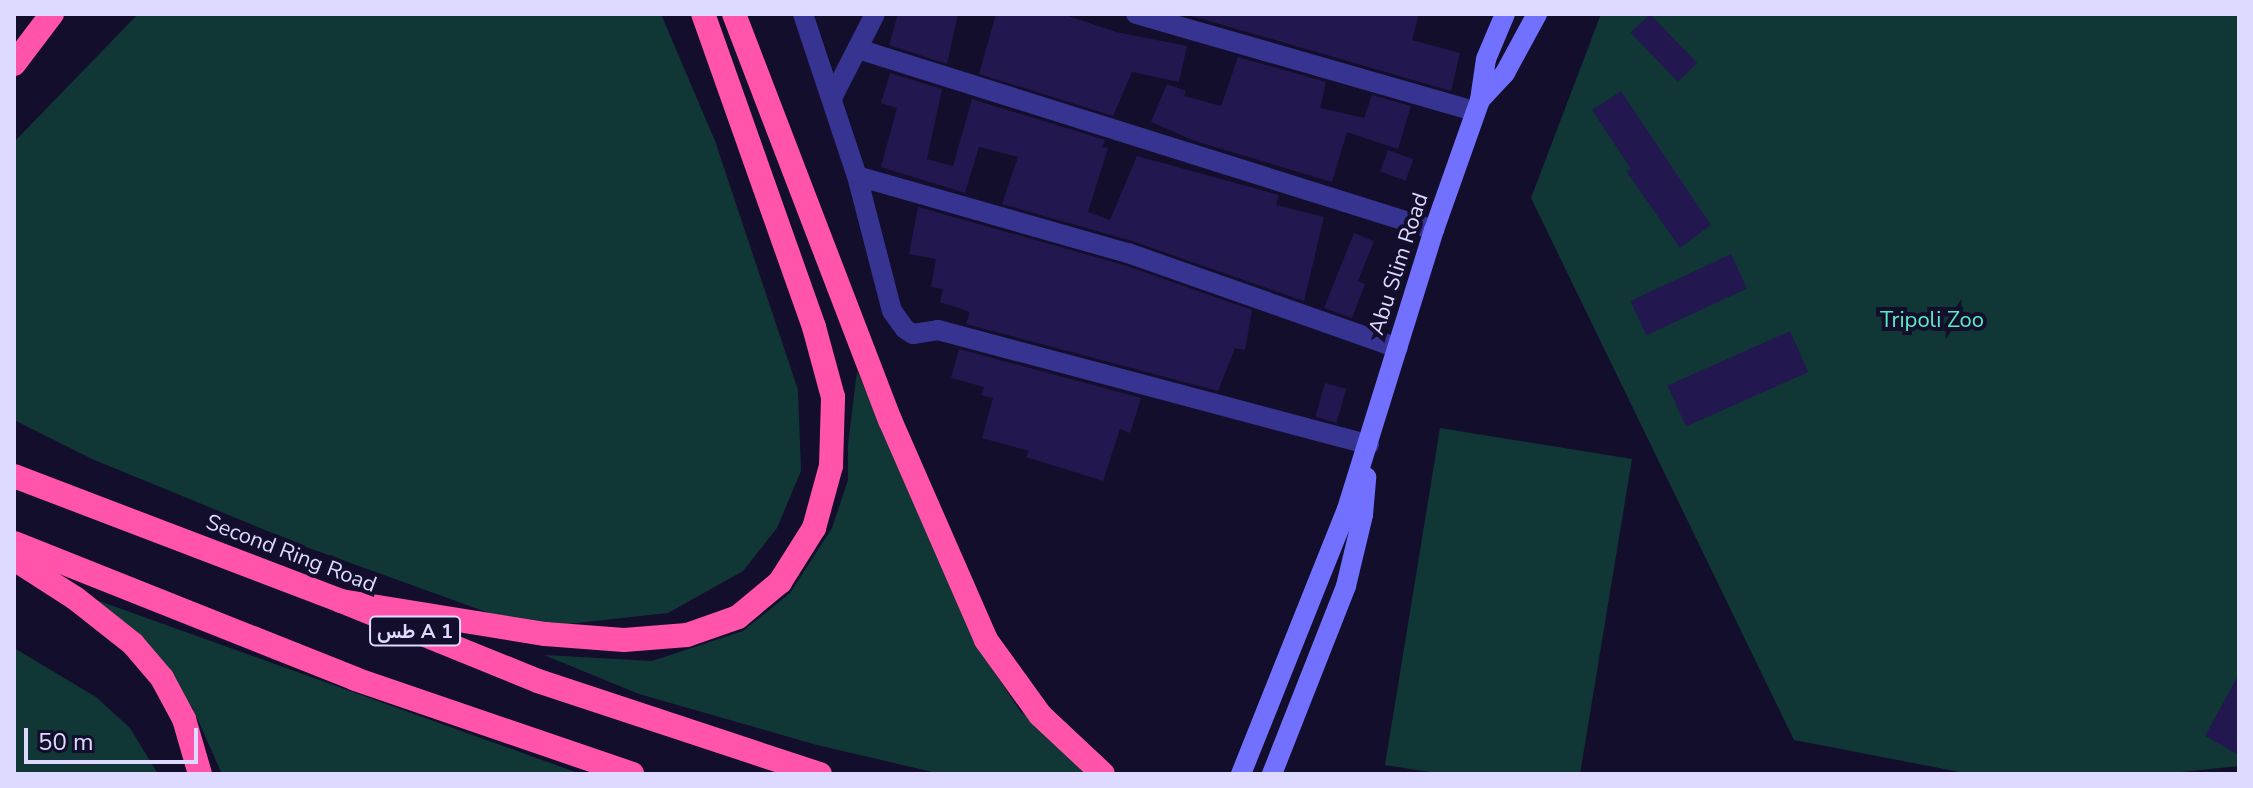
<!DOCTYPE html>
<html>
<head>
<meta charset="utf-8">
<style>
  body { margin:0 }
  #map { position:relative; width:2253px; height:788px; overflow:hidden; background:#130e2c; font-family:"Nunito Sans",Vazirmatn,sans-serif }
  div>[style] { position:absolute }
  .green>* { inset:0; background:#103735 }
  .building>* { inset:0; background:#22184f; transform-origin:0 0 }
  .street>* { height:20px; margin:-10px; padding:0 10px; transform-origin:10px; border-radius:10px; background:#363490 }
  .secondary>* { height:20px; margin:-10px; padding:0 10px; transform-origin:10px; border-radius:10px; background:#7170ff }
  .highway>* { height:24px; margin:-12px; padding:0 12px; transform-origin:12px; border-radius:12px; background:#ff54a9 }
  span { translate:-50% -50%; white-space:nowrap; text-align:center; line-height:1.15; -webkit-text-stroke:8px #130e2c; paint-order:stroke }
  .shield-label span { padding:2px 6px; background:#130e2c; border:2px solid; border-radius:6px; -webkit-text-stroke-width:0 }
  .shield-label { font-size:20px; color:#ddd9ff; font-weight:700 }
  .street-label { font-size:22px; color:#ddd9ff }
  .park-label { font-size:22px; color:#57edc5 }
  .frame { position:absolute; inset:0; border:16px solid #ddd9ff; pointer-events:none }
  .scale { position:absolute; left:24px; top:728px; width:174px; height:36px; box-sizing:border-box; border:4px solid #ddd9ff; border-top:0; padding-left:10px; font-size:24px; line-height:28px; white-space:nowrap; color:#ddd9ff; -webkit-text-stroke:6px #130e2c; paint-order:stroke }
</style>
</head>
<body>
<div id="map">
  <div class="green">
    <i style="clip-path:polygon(138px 14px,661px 14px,715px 141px,798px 390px,801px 471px,777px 528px,743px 571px,668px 613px,531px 628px,309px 548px,92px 459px,14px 420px,14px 142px)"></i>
    <i style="clip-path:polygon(1601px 14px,2239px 14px,2239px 766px,2162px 774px,1970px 774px,1794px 740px,1531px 198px)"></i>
    <i style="clip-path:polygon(857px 371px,974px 641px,1020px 711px,1101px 774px,941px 774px,817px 745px,639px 694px,544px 655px,652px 661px,743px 631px,790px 593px,832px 528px,848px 480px,848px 445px)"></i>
    <i style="clip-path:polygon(1440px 428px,1632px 459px,1580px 774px,1442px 774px,1385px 765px)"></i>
    <i style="clip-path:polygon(88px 597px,581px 774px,222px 774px,193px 709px,168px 674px)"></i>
    <i style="clip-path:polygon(14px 648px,96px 697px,130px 728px,158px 774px,14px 774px)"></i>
  </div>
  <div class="building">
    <i style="clip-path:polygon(898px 14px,958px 14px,947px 64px,889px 45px)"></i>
    <i style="clip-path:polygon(996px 14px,1062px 14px,1116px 32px,1187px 46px,1179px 82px,1132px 72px,1113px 116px,979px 74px)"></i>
    <i style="clip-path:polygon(1185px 14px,1419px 14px,1412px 40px,1460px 53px,1451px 91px)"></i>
    <i style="left:1650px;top:14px;width:68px;height:27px;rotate:46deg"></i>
    <i style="clip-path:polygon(1238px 57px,1326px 82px,1320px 108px,1364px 118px,1372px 95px,1411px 106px,1398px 149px,1347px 132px,1332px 182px,1195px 141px,1151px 122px,1167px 84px,1186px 91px,1184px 96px,1221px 106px)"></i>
    <i style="clip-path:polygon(890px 73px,942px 89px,927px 159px,953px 166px,972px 99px,1105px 140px,1102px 147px,1108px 148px,1088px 212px,1110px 220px,1137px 156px,1279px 195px,1276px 205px,1324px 217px,1304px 301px,1132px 241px,1002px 204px,1018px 157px,979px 147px,965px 193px,881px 167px,897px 108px,881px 103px)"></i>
    <i style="clip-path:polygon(1621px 91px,1711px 225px,1680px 248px,1626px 171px,1631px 169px,1592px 110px)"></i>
    <i style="left:1388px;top:150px;width:27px;height:23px;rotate:20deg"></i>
    <i style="clip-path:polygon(918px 207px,1124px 265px,1252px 310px,1245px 350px,1235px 348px,1218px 391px,966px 324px,970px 312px,940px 302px,943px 289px,931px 287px,936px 259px,909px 254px)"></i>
    <i style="clip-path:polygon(1354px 233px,1374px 241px,1358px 281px,1365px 284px,1352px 318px,1324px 308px)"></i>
    <i style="left:1731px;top:254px;width:38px;height:111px;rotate:65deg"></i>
    <i style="left:1790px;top:331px;width:45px;height:134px;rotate:66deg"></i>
    <i style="clip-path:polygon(959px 349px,1141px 398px,1130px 433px,1120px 429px,1103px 481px,1026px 457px,1029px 451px,982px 438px,993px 398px,981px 395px,984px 387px,951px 378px)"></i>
    <i style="left:1325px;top:383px;width:22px;height:35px;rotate:16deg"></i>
    <i style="clip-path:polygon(2239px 674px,2239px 755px,2205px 736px)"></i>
  </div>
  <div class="street">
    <i style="left:803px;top:14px;width:171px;rotate:71.6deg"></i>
    <i style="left:857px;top:176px;width:139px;rotate:75.5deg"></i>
    <i style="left:892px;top:311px;width:22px;rotate:54deg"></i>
    <i style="left:905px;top:329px;width:9px;rotate:32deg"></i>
    <i style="left:913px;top:334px;width:25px;rotate:-9deg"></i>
    <i style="left:938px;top:330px;width:446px;rotate:14.9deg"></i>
    <i style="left:1136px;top:14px;width:353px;rotate:16deg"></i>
    <i style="left:858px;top:49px;width:604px;rotate:17.44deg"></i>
    <i style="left:832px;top:98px;width:94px;rotate:-62.9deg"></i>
    <i style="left:857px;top:176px;width:282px;rotate:15.9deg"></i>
    <i style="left:1128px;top:253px;width:286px;rotate:19.4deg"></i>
  </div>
  <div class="secondary">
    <i style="left:1480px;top:100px;width:37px;rotate:-47deg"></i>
    <i style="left:1505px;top:73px;width:67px;rotate:-61.5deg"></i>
    <i style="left:1241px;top:774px;width:285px;rotate:-68.2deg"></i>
    <i style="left:1347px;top:509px;width:292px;rotate:-72.7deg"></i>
    <i style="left:1434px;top:230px;width:138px;rotate:-70.5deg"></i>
    <i style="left:1480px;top:100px;width:41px;rotate:-81.7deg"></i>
    <i style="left:1486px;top:59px;width:49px;rotate:-67.1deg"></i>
    <i style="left:1272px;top:774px;width:202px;rotate:-68.5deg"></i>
    <i style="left:1346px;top:586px;width:73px;rotate:-76.5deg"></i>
    <i style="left:1363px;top:515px;width:38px;rotate:-85deg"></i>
  </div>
  <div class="highway">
    <i style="left:734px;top:14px;width:435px;rotate:69deg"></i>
    <i style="left:890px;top:420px;width:240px;rotate:66.4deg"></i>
    <i style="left:986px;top:640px;width:92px;rotate:54.2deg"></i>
    <i style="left:1040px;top:715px;width:86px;rotate:43.1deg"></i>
    <i style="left:14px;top:64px;width:63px;rotate:-52.8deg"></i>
    <i style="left:14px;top:476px;width:350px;rotate:20.9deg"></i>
    <i style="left:341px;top:601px;width:213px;rotate:22.1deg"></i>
    <i style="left:538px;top:681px;width:297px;rotate:18.3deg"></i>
    <i style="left:14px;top:543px;width:367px;rotate:21.7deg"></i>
    <i style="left:355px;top:679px;width:293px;rotate:18.9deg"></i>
    <i style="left:14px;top:559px;width:72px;rotate:32.6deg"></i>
    <i style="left:75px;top:598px;width:74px;rotate:38.4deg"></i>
    <i style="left:133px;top:644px;width:45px;rotate:49.5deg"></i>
    <i style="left:162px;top:678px;width:47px;rotate:61.8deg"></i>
    <i style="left:184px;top:719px;width:57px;rotate:73.8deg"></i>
    <i style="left:341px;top:601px;width:207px;rotate:9.2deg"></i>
    <i style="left:545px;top:634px;width:79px;rotate:4.3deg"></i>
    <i style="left:624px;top:640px;width:63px;rotate:-4.5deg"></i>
    <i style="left:687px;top:635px;width:54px;rotate:-19.4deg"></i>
    <i style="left:738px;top:617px;width:55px;rotate:-39.8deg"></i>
    <i style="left:780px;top:582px;width:64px;rotate:-57.8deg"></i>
    <i style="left:814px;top:528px;width:64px;rotate:-74.7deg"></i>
    <i style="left:831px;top:466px;width:69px;rotate:-88.3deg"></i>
    <i style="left:833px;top:397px;width:73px;rotate:-105.2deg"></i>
    <i style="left:814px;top:327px;width:332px;rotate:-109.5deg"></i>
  </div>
  <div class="shield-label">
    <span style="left:415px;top:631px">طس A 1</span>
  </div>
  <div class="street-label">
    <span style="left:1399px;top:264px;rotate:-72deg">Abu Slim Road</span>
    <span style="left:291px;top:554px;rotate:21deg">Second Ring Road</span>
  </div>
  <div class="park-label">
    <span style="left:1932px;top:321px">Tripoli Zoo</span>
  </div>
  <div class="frame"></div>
  <div class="scale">50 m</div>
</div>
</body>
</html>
